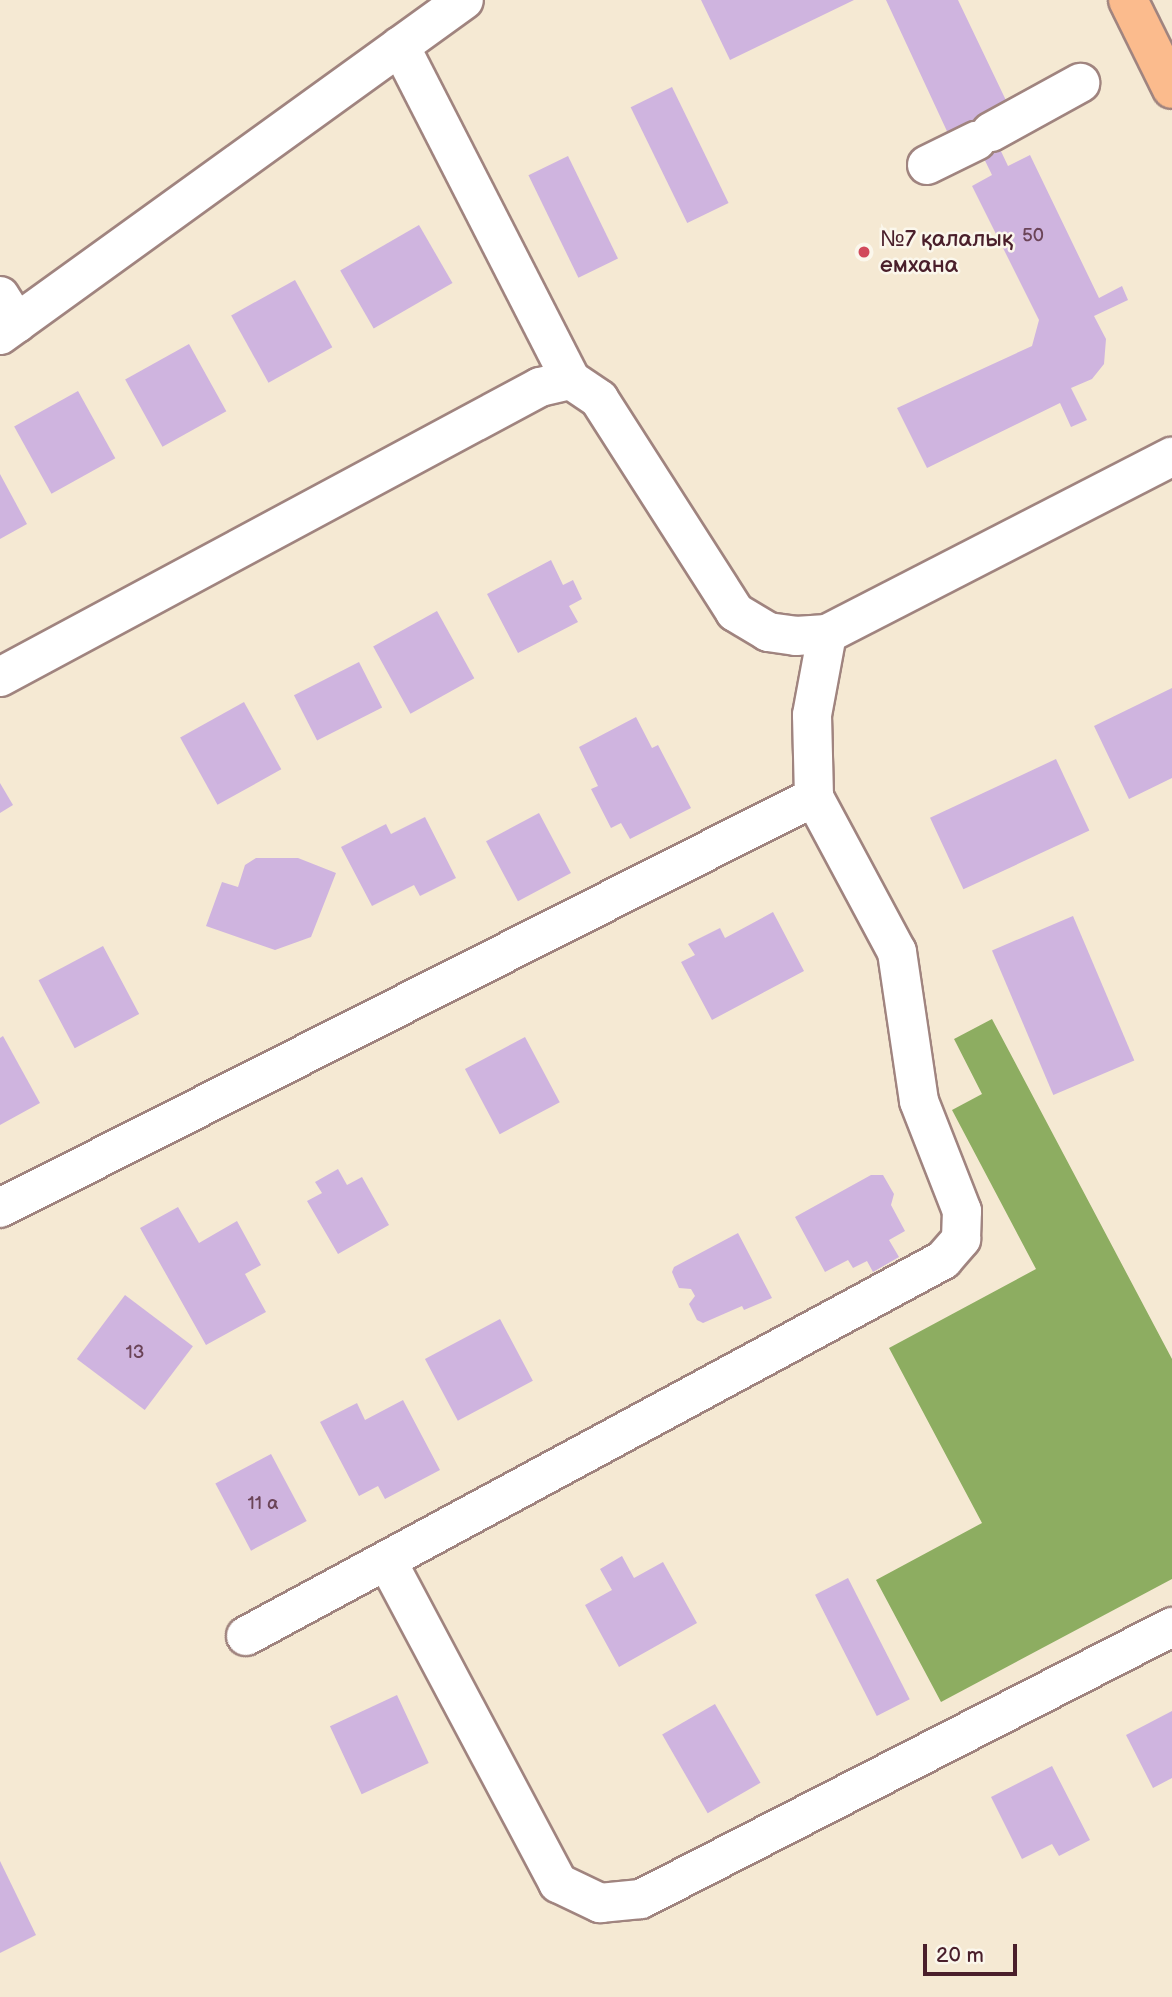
<!DOCTYPE html>
<html>
<head>
<meta charset="utf-8">
<style>
  body { margin:0 }
  #map { position:relative; width:1172px; height:1997px; overflow:hidden; background:#f5e9d3; font-family:"Balsamiq Sans",sans-serif }
  div>[style] { position:absolute }
  .forest>* { inset:0; background:#8dad61 }
  .building>* { inset:0; background:#cfb4df; transform-origin:0 0 }
  .roads { filter:drop-shadow(2px 0 #a0847f) drop-shadow(-2px 0 #a0847f) drop-shadow(0 2px #a0847f) drop-shadow(0 -2px #a0847f) }
  .minor>* { height:38px; margin:-19px; padding:0 19px; transform-origin:19px; border-radius:19px; background:#fff }
  .major>* { height:38px; margin:-19px; padding:0 19px; transform-origin:19px; border-radius:19px; background:#fbbb8d }
  .dots>* { width:19px; height:19px; translate:-50% -50%; box-sizing:border-box; border:4px solid #fbf7ec; border-radius:50% }
  span { translate:-50% -50%; white-space:nowrap; text-align:center; line-height:1.15; -webkit-text-stroke:5px #fbf7ec; paint-order:stroke }
  .number-label { font-size:19px; color:#6b4458 }
  .number-label span { -webkit-text-stroke-width:0 }
  .poi-label { font-size:23px; color:#4a1f2b }
  .left { translate:0 -50%; text-align:left }
  .scale { position:absolute; left:923px; top:1944px; width:94px; height:32px; box-sizing:border-box; border:4px solid #4a1f2b; border-top:0; padding-left:9px; font-size:21px; line-height:24px; white-space:nowrap; color:#4a1f2b; -webkit-text-stroke:5px #fbf7ec; paint-order:stroke }
</style>
</head>
<body>
<div id="map">
  <div class="forest">
    <i style="clip-path:polygon(992px 1019px,1172px 1359px,1172px 1579px,941px 1702px,876px 1580px,982px 1523px,889px 1348px,1036px 1269px,952px 1110px,982px 1094px,954px 1039px)"></i>
  </div>
  <div class="building">
    <i style="clip-path:polygon(701px 0,854px 0,730px 60px)"></i>
    <i style="clip-path:polygon(886px 0,958px 0,1013px 115px,989px 126px,1008px 166px,1030px 155px,1099px 298px,1122px 286px,1128px 300px,1094px 316px,1106px 339px,1104px 364px,1092px 379px,1071px 388px,1087px 420px,1071px 427px,1060px 403px,927px 468px,897px 408px,1032px 346px,1039px 320px,972px 186px,992px 175px,971px 132px,952px 142px)"></i>
    <i style="left:672px;top:87px;width:129px;height:46px;rotate:64deg"></i>
    <i style="left:568px;top:156px;width:114px;height:44px;rotate:64deg"></i>
    <i style="left:419px;top:225px;width:67px;height:91px;rotate:60deg"></i>
    <i style="left:295px;top:280px;width:77px;height:73px;rotate:61deg"></i>
    <i style="left:189px;top:344px;width:77px;height:73px;rotate:61deg"></i>
    <i style="left:78px;top:391px;width:77px;height:73px;rotate:61deg"></i>
    <i style="clip-path:polygon(0 474px,27px 524px,0 539px)"></i>
    <i style="clip-path:polygon(551px 560px,563px 585px,573px 580px,582px 599px,569px 606px,578px 622px,518px 653px,487px 594px)"></i>
    <i style="left:437px;top:611px;width:77px;height:73px;rotate:61deg"></i>
    <i style="left:359px;top:662px;width:51px;height:73px;rotate:63deg"></i>
    <i style="clip-path:polygon(1172px 688px,1172px 778px,1129px 799px,1094px 726px)"></i>
    <i style="left:244px;top:702px;width:77px;height:73px;rotate:61deg"></i>
    <i style="clip-path:polygon(636px 717px,652px 748px,658px 745px,691px 808px,630px 839px,621px 823px,611px 828px,591px 789px,598px 786px,579px 747px)"></i>
    <i style="left:1056px;top:759px;width:79px;height:139px;rotate:65deg"></i>
    <i style="clip-path:polygon(0 783px,13px 805px,0 813px)"></i>
    <i style="left:539px;top:813px;width:68px;height:60px;rotate:62deg"></i>
    <i style="clip-path:polygon(425px 817px,456px 878px,420px 896px,414px 885px,372px 906px,341px 847px,386px 824px,391px 834px)"></i>
    <i style="clip-path:polygon(256px 858px,298px 858px,336px 873px,311px 937px,275px 950px,206px 926px,222px 882px,238px 887px,245px 865px)"></i>
    <i style="clip-path:polygon(773px 912px,804px 971px,712px 1020px,681px 962px,695px 955px,688px 944px,720px 928px,725px 938px)"></i>
    <i style="left:1073px;top:916px;width:157px;height:88px;rotate:67deg"></i>
    <i style="left:103px;top:946px;width:77px;height:73px;rotate:62deg"></i>
    <i style="clip-path:polygon(3px 1036px,40px 1103px,0 1125px,0 1038px)"></i>
    <i style="left:525px;top:1037px;width:74px;height:68px;rotate:62deg"></i>
    <i style="clip-path:polygon(338px 1169px,347px 1185px,362px 1177px,389px 1225px,338px 1254px,307px 1201px,322px 1193px,315px 1182px)"></i>
    <i style="clip-path:polygon(871px 1175px,883px 1175px,894px 1194px,891px 1205px,905px 1231px,889px 1240px,899px 1257px,873px 1272px,867px 1261px,853px 1268px,848px 1260px,825px 1272px,795px 1217px)"></i>
    <i style="clip-path:polygon(178px 1207px,199px 1243px,237px 1221px,261px 1265px,245px 1274px,266px 1312px,206px 1345px,140px 1228px)"></i>
    <i style="clip-path:polygon(738px 1233px,772px 1298px,744px 1310px,742px 1306px,703px 1323px,697px 1320px,689px 1304px,695px 1296px,691px 1289px,679px 1288px,672px 1272px,674px 1267px)"></i>
    <i style="left:125px;top:1295px;width:85px;height:80px;rotate:37deg"></i>
    <i style="left:500px;top:1319px;width:70px;height:85px;rotate:62deg"></i>
    <i style="clip-path:polygon(403px 1400px,440px 1470px,385px 1499px,378px 1486px,359px 1496px,320px 1422px,357px 1403px,365px 1420px)"></i>
    <i style="left:271px;top:1454px;width:76px;height:63px;rotate:62deg"></i>
    <i style="clip-path:polygon(622px 1556px,634px 1578px,663px 1562px,697px 1623px,619px 1667px,585px 1605px,612px 1590px,600px 1569px)"></i>
    <i style="left:848px;top:1578px;width:136px;height:37px;rotate:63deg"></i>
    <i style="left:397px;top:1695px;width:75px;height:74px;rotate:65deg"></i>
    <i style="left:715px;top:1704px;width:91px;height:61px;rotate:60deg"></i>
    <i style="clip-path:polygon(1172px 1711px,1172px 1778px,1153px 1788px,1126px 1735px)"></i>
    <i style="clip-path:polygon(1052px 1766px,1090px 1840px,1059px 1856px,1052px 1844px,1022px 1859px,991px 1797px)"></i>
    <i style="clip-path:polygon(0 1861px,36px 1935px,0 1953px)"></i>
  </div>
  <div class="roads">
    <div class="minor">
      <i style="left:400px;top:46px;width:375px;rotate:62.9deg"></i>
      <i style="left:991px;top:132px;width:102px;rotate:-28.8deg"></i>
      <i style="left:927px;top:165px;width:55px;rotate:-26.1deg"></i>
      <i style="left:0;top:296px;width:32px;rotate:58deg"></i>
      <i style="left:0;top:335px;width:572px;rotate:-35.83deg"></i>
      <i style="left:0;top:677px;width:613px;rotate:-28.24deg"></i>
      <i style="left:540px;top:387px;width:32px;rotate:-13deg"></i>
      <i style="left:571px;top:380px;width:34px;rotate:34deg"></i>
      <i style="left:599px;top:399px;width:253px;rotate:57.4deg"></i>
      <i style="left:735px;top:612px;width:39px;rotate:31deg"></i>
      <i style="left:768px;top:632px;width:28px;rotate:8deg"></i>
      <i style="left:796px;top:636px;width:31px;rotate:-4deg"></i>
      <i style="left:0;top:1208px;width:912px;rotate:-26.79deg"></i>
      <i style="left:387px;top:1561px;width:365px;rotate:62deg"></i>
      <i style="left:558px;top:1883px;width:47px;rotate:25.5deg"></i>
      <i style="left:600px;top:1903px;width:41px;rotate:-5.6deg"></i>
      <i style="left:641px;top:1899px;width:597px;rotate:-27.12deg"></i>
      <i style="left:246px;top:1636px;width:792px;rotate:-28.34deg"></i>
      <i style="left:943px;top:1260px;width:28px;rotate:-49deg"></i>
      <i style="left:961px;top:1239px;width:28px;rotate:-88deg"></i>
      <i style="left:962px;top:1211px;width:118px;rotate:-111.4deg"></i>
      <i style="left:919px;top:1101px;width:151px;rotate:-98.4deg"></i>
      <i style="left:897px;top:952px;width:176px;rotate:-118.2deg"></i>
      <i style="left:814px;top:797px;width:82px;rotate:-91.4deg"></i>
      <i style="left:812px;top:715px;width:82px;rotate:-79.5deg"></i>
      <i style="left:827px;top:634px;width:388px;rotate:-27.2deg"></i>
    </div>
    <div class="major">
      <i style="left:1128px;top:0;width:99px;rotate:63.7deg"></i>
    </div>
  </div>
  <div class="dots">
    <i style="left:864px;top:252px;background:#d1495b"></i>
  </div>
  <div class="number-label">
    <span style="left:1033px;top:236px">50</span>
    <span style="left:135px;top:1353px">13</span>
    <span style="left:263px;top:1504px">11 а</span>
  </div>
  <div class="poi-label">
    <span class="left" style="left:880px;top:252px">№7 қалалық<br>емхана</span>
  </div>
  <div class="scale">20 m</div>
</div>
</body>
</html>
